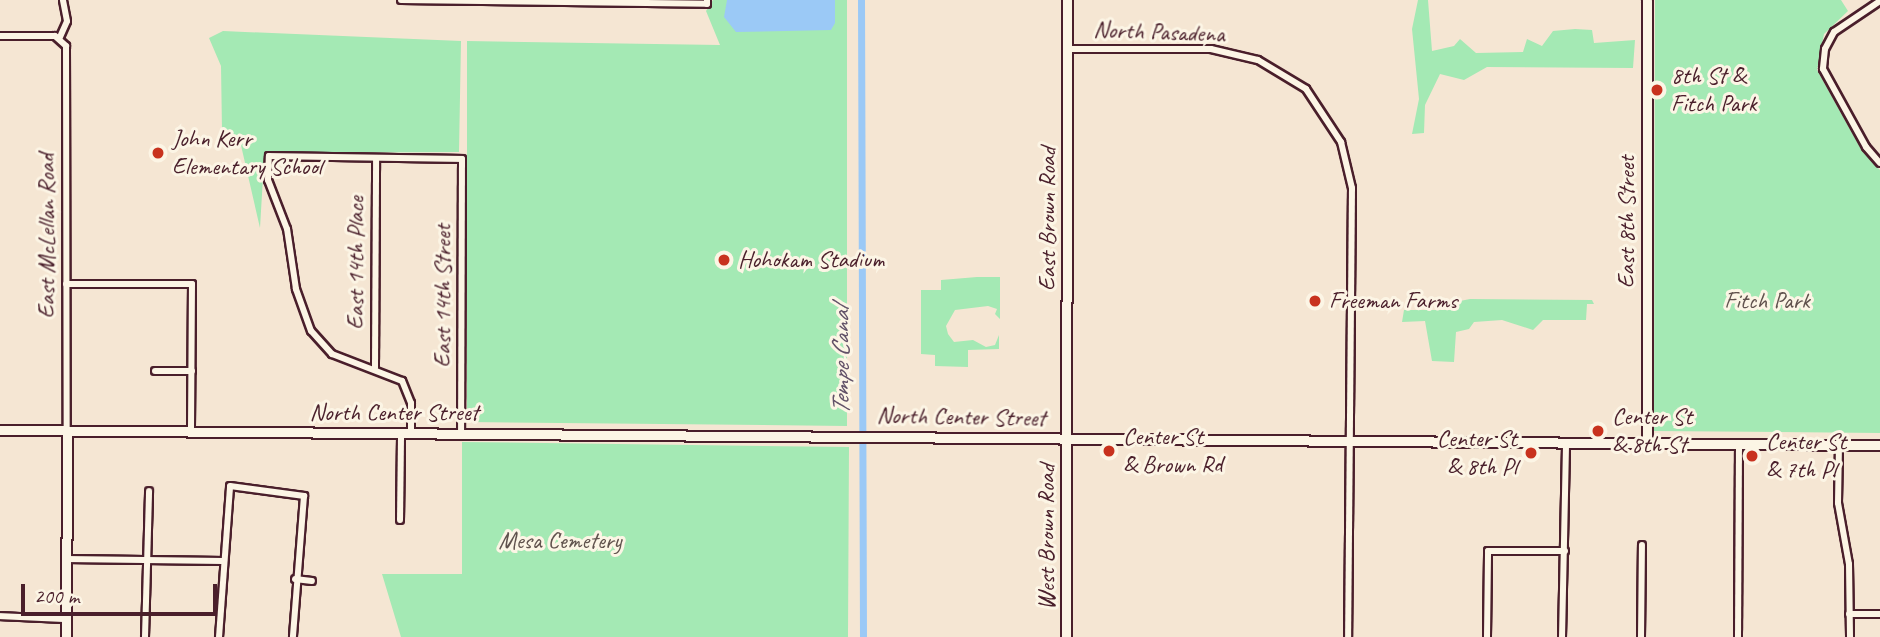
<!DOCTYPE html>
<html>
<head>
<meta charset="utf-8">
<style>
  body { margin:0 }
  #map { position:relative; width:1880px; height:637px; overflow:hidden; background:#f5e6d3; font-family:Caveat,sans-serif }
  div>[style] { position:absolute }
  .green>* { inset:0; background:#a4e9b4 }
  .water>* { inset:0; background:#9bc9f6 }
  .canal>* { height:7px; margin:-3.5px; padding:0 3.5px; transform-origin:3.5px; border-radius:3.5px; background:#9bc9f6 }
  .roads { filter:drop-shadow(2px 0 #4a1f2b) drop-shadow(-2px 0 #4a1f2b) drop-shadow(0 2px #4a1f2b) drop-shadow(0 -2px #4a1f2b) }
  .street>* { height:6px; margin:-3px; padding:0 3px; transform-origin:3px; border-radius:3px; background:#fcf5e5 }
  .secondary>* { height:9px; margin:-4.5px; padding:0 4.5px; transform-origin:4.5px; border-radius:4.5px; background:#fcf5e5 }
  .dots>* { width:19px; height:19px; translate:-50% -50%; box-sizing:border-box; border:4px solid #fcf5e5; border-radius:50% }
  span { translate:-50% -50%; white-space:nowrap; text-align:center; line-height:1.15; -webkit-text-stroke:6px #fcf5e5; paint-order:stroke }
  .street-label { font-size:24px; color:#4a1f2b }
  .poi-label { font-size:24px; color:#4a1f2b }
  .left { translate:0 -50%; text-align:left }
  .right { translate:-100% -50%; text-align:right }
  .park-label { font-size:24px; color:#60524d }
  .water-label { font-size:26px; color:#625268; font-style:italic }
  .scale { position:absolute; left:21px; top:584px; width:196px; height:32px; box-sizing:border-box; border:4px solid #4a1f2b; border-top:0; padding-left:9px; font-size:21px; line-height:24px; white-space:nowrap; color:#4a1f2b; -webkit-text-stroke:5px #fcf5e5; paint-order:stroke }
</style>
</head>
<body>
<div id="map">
  <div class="green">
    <div style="clip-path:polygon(713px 0,847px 0,847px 426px,470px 422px,467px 417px,467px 41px,720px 45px,706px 11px)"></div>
    <div style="clip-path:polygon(1418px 0,1428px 0,1432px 51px,1454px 46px,1460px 39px,1476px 53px,1523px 52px,1527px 39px,1542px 46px,1553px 31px,1575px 29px,1592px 30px,1594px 43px,1635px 40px,1633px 68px,1487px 67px,1464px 80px,1440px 74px,1425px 105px,1424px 133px,1412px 134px,1419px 99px,1412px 29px)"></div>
    <div style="clip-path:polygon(1655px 0,1841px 0,1848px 11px,1824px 34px,1817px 70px,1862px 151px,1880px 170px,1880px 433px,1654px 431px)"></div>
    <div style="clip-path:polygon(223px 31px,461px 41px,459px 152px,272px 153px,264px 160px,260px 228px,240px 141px,222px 131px,221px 66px,209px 38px)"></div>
    <div style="clip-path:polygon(977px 277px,1000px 277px,1000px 319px,995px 314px,997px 309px,988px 306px,955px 310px,946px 326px,948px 334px,954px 342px,973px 340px,986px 347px,995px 345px,999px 335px,999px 349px,968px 350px,968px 367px,935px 366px,935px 355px,921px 354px,921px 290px,941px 290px,941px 280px)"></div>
    <div style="clip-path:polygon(1470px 299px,1592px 300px,1594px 304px,1587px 304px,1586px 320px,1543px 320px,1533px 330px,1502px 320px,1474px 322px,1469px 329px,1456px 332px,1454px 362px,1432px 361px,1425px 321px,1402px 322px,1404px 310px,1452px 310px,1455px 302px)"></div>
    <div style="clip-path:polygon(462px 442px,849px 447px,848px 637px,401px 637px,382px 574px,462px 574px)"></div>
  </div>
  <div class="water">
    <div style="clip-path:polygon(727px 0,835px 0,835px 23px,831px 30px,736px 32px,724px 17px)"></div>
  </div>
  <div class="canal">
    <div style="left:861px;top:0;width:637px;rotate:89.82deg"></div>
  </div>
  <div class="roads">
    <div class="street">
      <div style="left:401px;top:0;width:306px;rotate:0.7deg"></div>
      <div style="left:707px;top:4px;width:4px;rotate:-90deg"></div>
      <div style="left:1880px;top:1px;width:55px;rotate:146deg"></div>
      <div style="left:1834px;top:32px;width:19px;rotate:118deg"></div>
      <div style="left:1825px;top:49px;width:20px;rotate:96deg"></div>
      <div style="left:1823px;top:69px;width:89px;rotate:61.1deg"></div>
      <div style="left:1866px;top:147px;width:21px;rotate:49deg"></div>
      <div style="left:0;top:36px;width:55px"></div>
      <div style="left:55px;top:36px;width:15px;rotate:42deg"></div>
      <div style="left:66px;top:46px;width:385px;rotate:89.9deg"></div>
      <div style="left:60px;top:37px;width:17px;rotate:-66deg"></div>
      <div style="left:67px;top:21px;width:21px;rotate:-101deg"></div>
      <div style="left:1069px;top:49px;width:142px"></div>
      <div style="left:1211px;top:49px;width:48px;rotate:13.2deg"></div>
      <div style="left:1258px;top:60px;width:56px;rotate:31.1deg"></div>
      <div style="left:1306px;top:89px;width:64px;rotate:56.6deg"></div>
      <div style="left:1341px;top:142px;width:47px;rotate:76.6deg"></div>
      <div style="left:1352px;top:188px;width:449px;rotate:90.5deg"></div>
      <div style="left:66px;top:284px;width:126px"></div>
      <div style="left:192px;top:284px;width:147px;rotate:90.4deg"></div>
      <div style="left:375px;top:368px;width:210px;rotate:-89.7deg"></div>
      <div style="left:155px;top:371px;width:37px"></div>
      <div style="left:411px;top:434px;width:31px;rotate:-90deg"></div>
      <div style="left:411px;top:403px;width:24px;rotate:-112deg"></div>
      <div style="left:402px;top:381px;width:75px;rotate:-158.9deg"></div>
      <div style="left:332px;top:354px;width:31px;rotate:-132deg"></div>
      <div style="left:311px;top:331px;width:45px;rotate:-109.7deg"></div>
      <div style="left:296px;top:289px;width:61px;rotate:-98.5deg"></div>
      <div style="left:287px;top:229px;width:53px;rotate:-111.2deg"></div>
      <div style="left:268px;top:180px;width:24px;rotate:-88deg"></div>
      <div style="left:269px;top:156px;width:193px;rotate:0.9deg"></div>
      <div style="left:462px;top:159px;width:275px;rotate:90.2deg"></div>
      <div style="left:1839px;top:445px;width:58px;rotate:91deg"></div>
      <div style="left:1838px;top:503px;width:62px;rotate:79.8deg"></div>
      <div style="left:1849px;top:564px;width:73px;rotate:89.2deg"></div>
      <div style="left:400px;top:520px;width:86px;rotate:-89.3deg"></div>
      <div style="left:66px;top:559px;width:157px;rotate:0.7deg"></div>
      <div style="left:295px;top:579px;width:17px;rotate:7deg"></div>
      <div style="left:1849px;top:614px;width:31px"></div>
      <div style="left:0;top:616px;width:66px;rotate:2.6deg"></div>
      <div style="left:145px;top:637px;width:146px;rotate:-88.4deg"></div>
      <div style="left:219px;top:637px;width:151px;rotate:-85.8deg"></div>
      <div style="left:230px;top:486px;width:75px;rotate:7.7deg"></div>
      <div style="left:304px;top:496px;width:141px;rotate:94.5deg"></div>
      <div style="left:1487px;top:637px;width:86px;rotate:-89.3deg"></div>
      <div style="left:1488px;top:551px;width:77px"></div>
      <div style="left:1562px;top:637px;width:194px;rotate:-88.8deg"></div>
      <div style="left:1641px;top:637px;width:92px;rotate:-89.4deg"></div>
      <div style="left:1738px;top:637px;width:193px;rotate:-89.7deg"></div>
    </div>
    <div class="secondary">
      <div style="left:1647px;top:0;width:443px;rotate:90deg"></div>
      <div style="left:0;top:430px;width:1880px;rotate:0.46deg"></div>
      <div style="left:66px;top:637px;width:206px;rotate:-89.7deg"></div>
      <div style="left:1066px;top:637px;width:637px;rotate:-89.91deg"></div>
    </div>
  </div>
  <div class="dots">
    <div style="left:1657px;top:90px;background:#c8321e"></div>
    <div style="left:158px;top:153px;background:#c8321e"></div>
    <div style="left:724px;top:260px;background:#c8321e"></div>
    <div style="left:1315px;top:301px;background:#c8321e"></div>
    <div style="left:1598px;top:431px;background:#c8321e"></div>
    <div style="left:1109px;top:451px;background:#c8321e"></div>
    <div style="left:1531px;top:453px;background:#c8321e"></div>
    <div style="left:1752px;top:456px;background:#c8321e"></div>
  </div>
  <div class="street-label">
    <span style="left:1159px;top:32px;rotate:2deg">North Pasadena</span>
    <span style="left:1048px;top:219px;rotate:-90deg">East Brown Road</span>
    <span style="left:1627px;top:222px;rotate:-90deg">East 8th Street</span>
    <span style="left:47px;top:236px;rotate:-90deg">East McLellan Road</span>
    <span style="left:356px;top:263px;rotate:-90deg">East 14th Place</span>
    <span style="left:443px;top:296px;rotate:-90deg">East 14th Street</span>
    <span style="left:394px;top:413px">North Center Street</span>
    <span style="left:961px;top:417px;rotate:1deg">North Center Street</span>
    <span style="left:1047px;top:537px;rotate:-90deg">West Brown Road</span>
  </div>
  <div class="poi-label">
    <span class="left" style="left:1671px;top:90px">8th St &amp;<br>Fitch Park</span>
    <span class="left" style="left:172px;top:153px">John Kerr<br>Elementary School</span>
    <span class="left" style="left:738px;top:260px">Hohokam Stadium</span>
    <span class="left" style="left:1329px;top:301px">Freeman Farms</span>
    <span class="left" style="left:1612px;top:431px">Center St<br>&amp; 8th St</span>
    <span class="left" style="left:1123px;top:451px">Center St<br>&amp; Brown Rd</span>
    <span class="right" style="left:1517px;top:453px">Center St<br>&amp; 8th Pl</span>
    <span class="left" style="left:1766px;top:456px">Center St<br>&amp; 7th Pl</span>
  </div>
  <div class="park-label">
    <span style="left:1767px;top:301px">Fitch Park</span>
    <span style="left:560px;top:541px">Mesa Cemetery</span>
  </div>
  <div class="water-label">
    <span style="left:841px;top:361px;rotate:-90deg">Tempe Canal</span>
  </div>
  <div class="scale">200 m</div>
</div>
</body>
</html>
